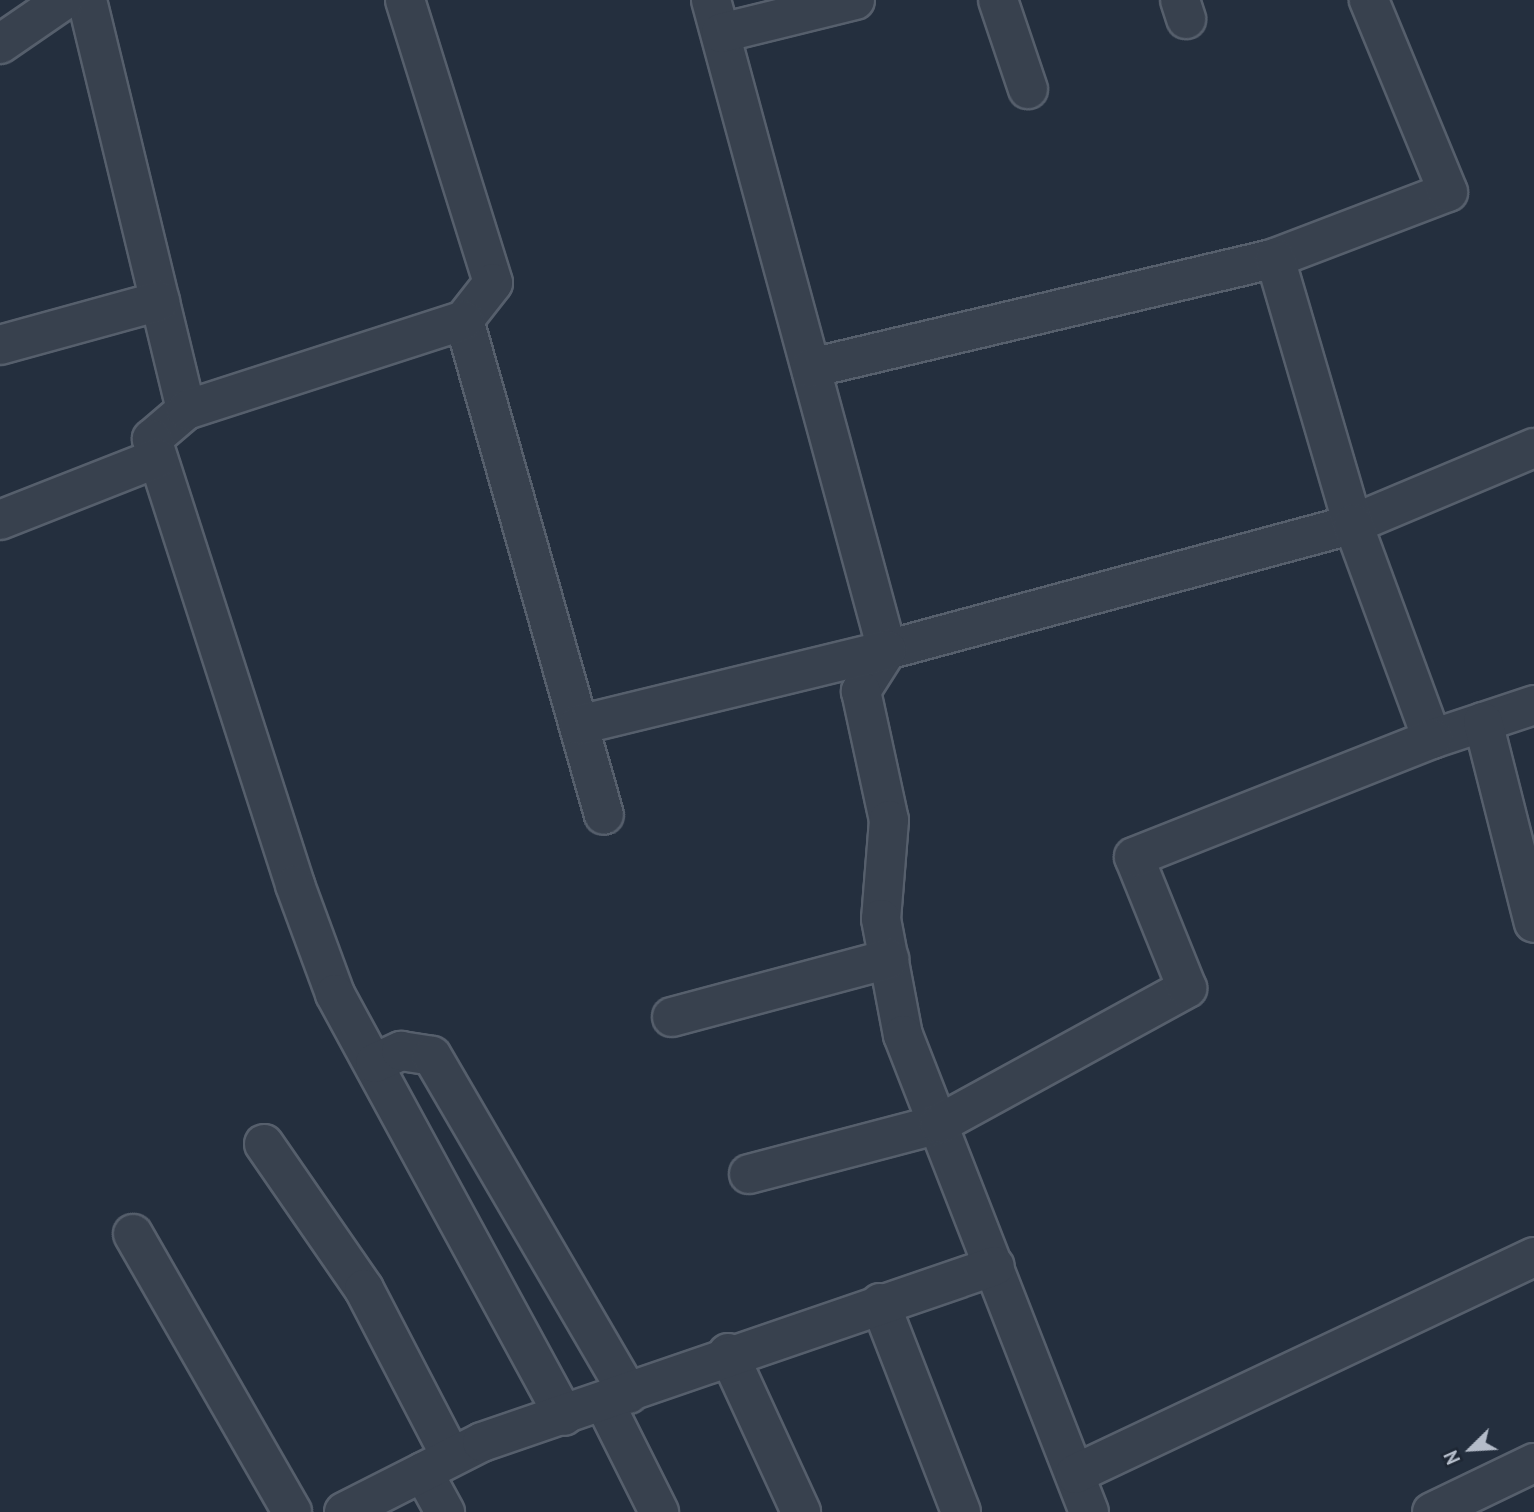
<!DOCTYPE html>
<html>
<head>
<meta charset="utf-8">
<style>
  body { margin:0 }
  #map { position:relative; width:1534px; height:1512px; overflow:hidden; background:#242f3e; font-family:"PT Sans",sans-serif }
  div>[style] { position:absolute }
  .roads { filter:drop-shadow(2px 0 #565f6c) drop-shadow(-2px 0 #565f6c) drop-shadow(0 2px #565f6c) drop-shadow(0 -2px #565f6c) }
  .minor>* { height:38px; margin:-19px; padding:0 19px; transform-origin:19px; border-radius:19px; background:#38414e }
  span { translate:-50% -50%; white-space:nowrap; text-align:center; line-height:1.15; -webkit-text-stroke:7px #1d2633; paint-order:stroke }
  .north { position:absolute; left:1436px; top:1414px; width:70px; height:70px; -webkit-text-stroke:5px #1d2633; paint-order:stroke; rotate:246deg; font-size:19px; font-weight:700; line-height:28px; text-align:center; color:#b4bcc9 }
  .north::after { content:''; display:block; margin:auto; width:24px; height:32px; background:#b4bcc9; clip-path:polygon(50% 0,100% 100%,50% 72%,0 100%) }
</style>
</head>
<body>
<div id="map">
  <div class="roads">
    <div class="minor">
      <div style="left:87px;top:0;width:422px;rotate:76.4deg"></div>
      <div style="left:186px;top:410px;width:45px;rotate:139.5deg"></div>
      <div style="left:152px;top:439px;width:468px;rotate:72.2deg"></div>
      <div style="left:295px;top:885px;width:116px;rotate:69.8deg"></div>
      <div style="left:335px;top:994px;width:480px;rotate:61.5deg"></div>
      <div style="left:405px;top:0;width:296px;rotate:72.7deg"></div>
      <div style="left:493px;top:283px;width:47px;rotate:128.1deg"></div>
      <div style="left:464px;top:320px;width:514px;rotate:74.21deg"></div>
      <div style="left:711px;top:0;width:673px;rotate:74.85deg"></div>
      <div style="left:887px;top:650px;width:483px;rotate:-15.1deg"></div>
      <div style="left:1353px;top:524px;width:196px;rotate:-22.8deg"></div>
      <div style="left:998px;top:0;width:94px;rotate:71.4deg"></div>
      <div style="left:1180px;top:0;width:20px;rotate:72deg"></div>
      <div style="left:721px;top:33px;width:138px;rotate:-13.8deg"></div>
      <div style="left:0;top:44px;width:78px;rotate:-34.5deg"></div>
      <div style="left:1275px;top:258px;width:185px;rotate:-20.9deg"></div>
      <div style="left:1448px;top:192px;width:208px;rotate:-112.4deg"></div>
      <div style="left:0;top:345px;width:166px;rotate:-15.4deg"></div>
      <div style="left:811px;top:368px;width:477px;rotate:-13.3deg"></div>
      <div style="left:1275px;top:258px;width:277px;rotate:73.7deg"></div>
      <div style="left:1353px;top:524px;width:229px;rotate:69.8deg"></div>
      <div style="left:1432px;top:739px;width:108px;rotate:-18.4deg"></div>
      <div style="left:186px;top:410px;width:292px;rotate:-17.9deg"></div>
      <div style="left:0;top:520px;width:169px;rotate:-21.5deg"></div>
      <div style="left:887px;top:650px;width:49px;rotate:122.4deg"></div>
      <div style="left:861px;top:691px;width:132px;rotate:77.8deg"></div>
      <div style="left:889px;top:820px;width:99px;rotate:94.6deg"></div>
      <div style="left:881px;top:919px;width:118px;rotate:79.3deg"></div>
      <div style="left:903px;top:1035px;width:512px;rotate:68.7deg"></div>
      <div style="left:1483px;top:722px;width:207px;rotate:75.8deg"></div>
      <div style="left:579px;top:725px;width:317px;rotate:-13.7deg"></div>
      <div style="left:672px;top:1017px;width:225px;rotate:-15deg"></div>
      <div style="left:375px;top:1063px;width:29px;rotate:-25deg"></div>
      <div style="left:401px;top:1051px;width:31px;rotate:9deg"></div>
      <div style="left:432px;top:1056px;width:391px;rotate:59.8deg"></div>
      <div style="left:264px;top:1144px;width:176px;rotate:55.4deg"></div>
      <div style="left:364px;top:1289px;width:189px;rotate:62.6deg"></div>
      <div style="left:749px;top:1174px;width:196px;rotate:-14.7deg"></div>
      <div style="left:939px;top:1124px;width:283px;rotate:-28.7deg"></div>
      <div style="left:1187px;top:988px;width:141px;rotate:-112deg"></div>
      <div style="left:1134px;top:857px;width:321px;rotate:-21.6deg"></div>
      <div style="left:133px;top:1234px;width:320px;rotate:60.2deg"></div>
      <div style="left:880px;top:1303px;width:224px;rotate:68.8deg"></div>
      <div style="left:728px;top:1353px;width:175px;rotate:65.3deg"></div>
      <div style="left:605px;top:1404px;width:121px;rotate:63.4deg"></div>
      <div style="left:423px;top:1472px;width:46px;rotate:61.2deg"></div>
      <div style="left:1075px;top:1474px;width:508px;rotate:-25.3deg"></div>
      <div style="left:344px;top:1512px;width:155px;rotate:-26.9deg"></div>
      <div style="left:482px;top:1442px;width:542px;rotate:-18.94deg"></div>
      <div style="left:1432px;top:1512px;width:113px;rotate:-25.7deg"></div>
    </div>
  </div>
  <div class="north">N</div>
</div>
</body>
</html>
